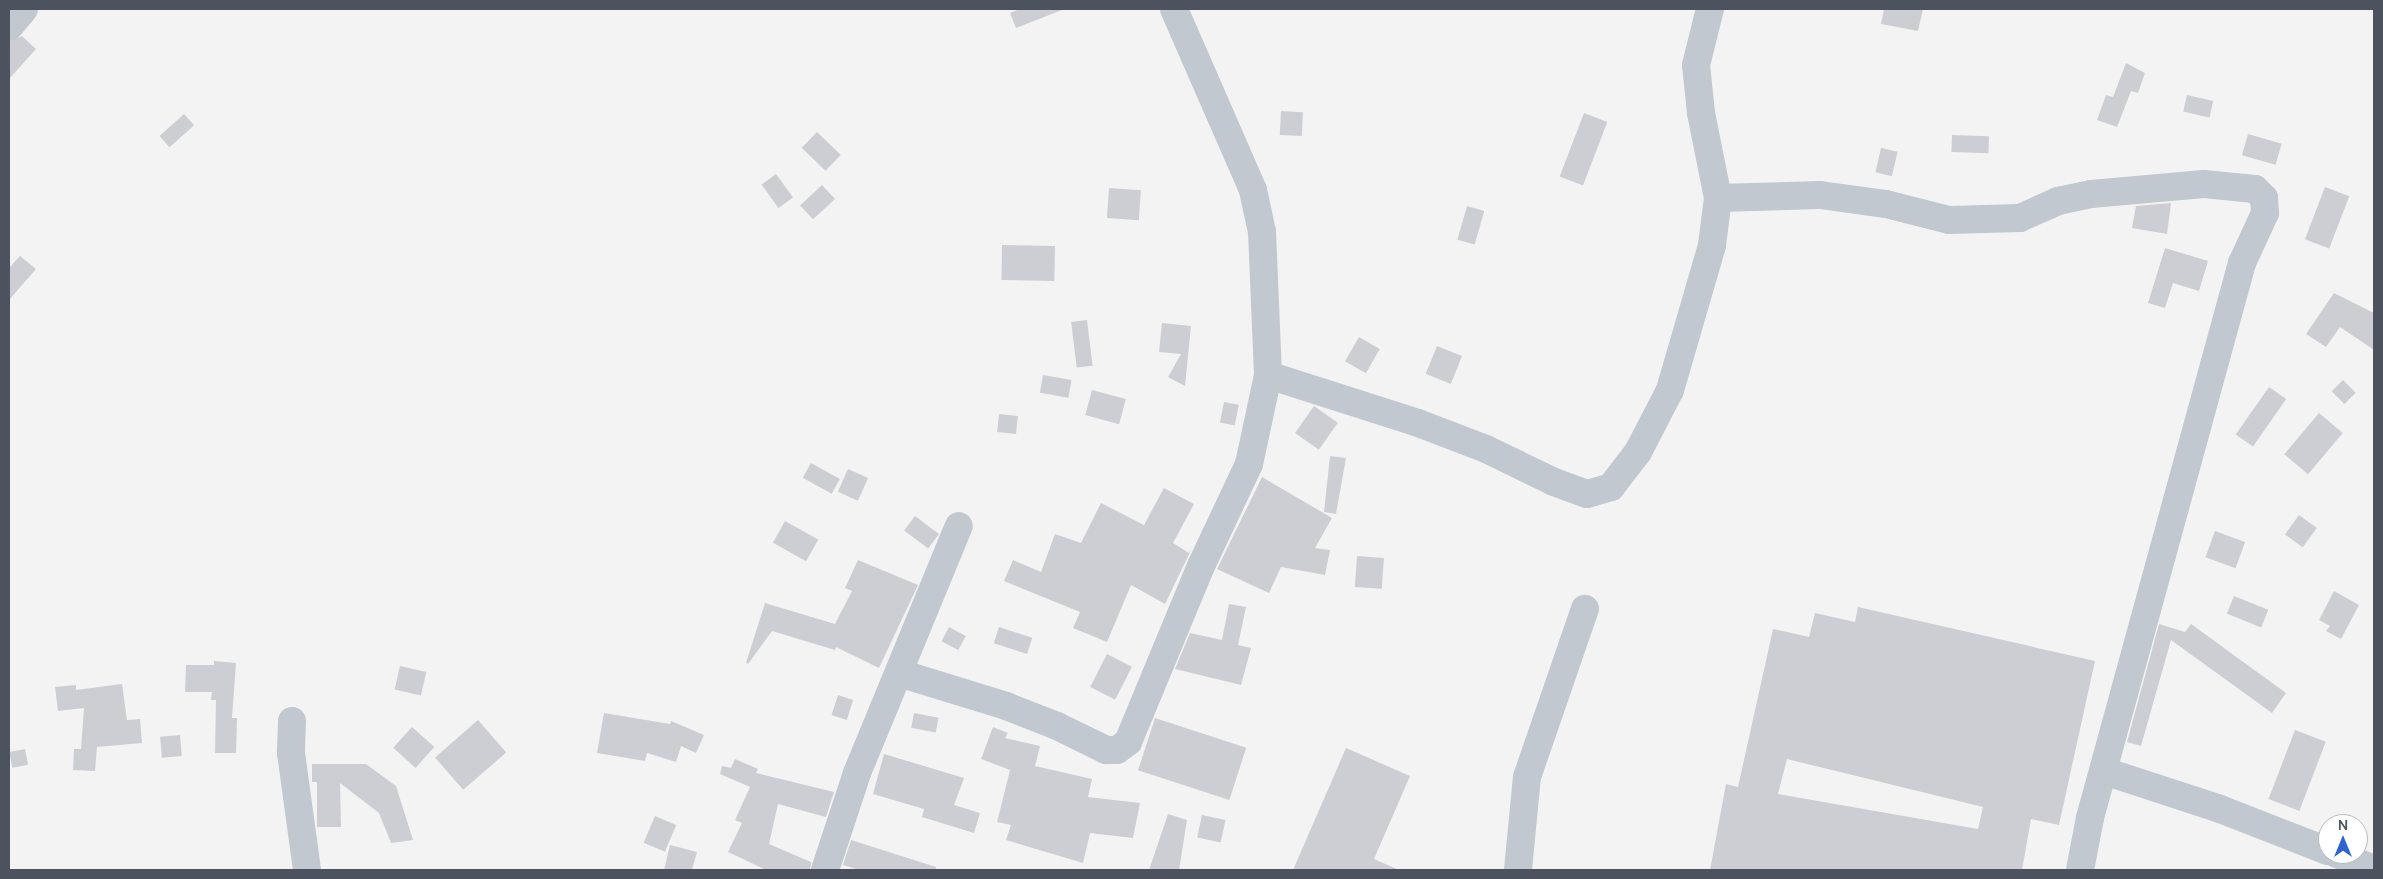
<!DOCTYPE html>
<html>
<head>
<meta charset="utf-8">
<style>
  body { margin:0 }
  #map { position:relative; width:2383px; height:879px; overflow:hidden; background:#f4f3f3; font-family:Manrope,sans-serif }
  div>[style] { position:absolute }
  .building>* { inset:0; background:#cdced4; transform-origin:0 0 }
  .minor>* { height:28px; margin:-14px; padding:0 14px; transform-origin:14px; border-radius:14px; background:#c2c8cf }
  span { translate:-50% -50%; white-space:nowrap; text-align:center; line-height:1.15; -webkit-text-stroke:4.5px #fff; paint-order:stroke }
  .frame { position:absolute; inset:0; border:10px solid #4c535e; pointer-events:none }
  .north { position:absolute; left:2318px; top:814px; width:50px; height:50px; box-sizing:border-box; background:#fff; border:1px solid #b7babf; border-radius:50%; rotate:0deg; font-size:14px; font-weight:700; line-height:20px; text-align:center; color:#4c535e }
  .north::after { content:''; display:block; margin:auto; width:18px; height:22px; background:#3063d1; clip-path:polygon(50% 0,100% 100%,50% 72%,0 100%) }
</style>
</head>
<body>
<div id="map">
  <div class="building">
    <div style="clip-path:polygon(1020px 9px,1062px 9px,1062px 10px,1016px 28px,1010px 13px)"></div>
    <div style="clip-path:polygon(1884px 9px,1923px 9px,1918px 31px,1881px 24px)"></div>
    <div style="clip-path:polygon(22px 36px,36px 49px,9px 79px,9px 42px)"></div>
    <div style="clip-path:polygon(2126px 63px,2145px 73px,2138px 93px,2131px 91px,2117px 127px,2097px 120px,2106px 95px,2113px 97px)"></div>
    <div style="left:2187px;top:95px;width:27px;height:17px;rotate:13deg"></div>
    <div style="left:1281px;top:111px;width:22px;height:24px;rotate:3deg"></div>
    <div style="left:1584px;top:113px;width:25px;height:68px;rotate:21deg"></div>
    <div style="left:184px;top:114px;width:15px;height:33px;rotate:48deg"></div>
    <div style="left:817px;top:132px;width:33px;height:22px;rotate:44deg"></div>
    <div style="left:2248px;top:134px;width:35px;height:22px;rotate:16deg"></div>
    <div style="left:1952px;top:135px;width:37px;height:17px;rotate:2deg"></div>
    <div style="left:1881px;top:148px;width:17px;height:25px;rotate:13deg"></div>
    <div style="left:776px;top:174px;width:29px;height:18px;rotate:54deg"></div>
    <div style="left:822px;top:185px;width:19px;height:30px;rotate:47deg"></div>
    <div style="left:2325px;top:187px;width:26px;height:56px;rotate:21deg"></div>
    <div style="left:1109px;top:188px;width:32px;height:30px;rotate:4deg"></div>
    <div style="clip-path:polygon(2171px 203px,2167px 234px,2132px 228px,2136px 206px)"></div>
    <div style="left:1467px;top:206px;width:18px;height:35px;rotate:16deg"></div>
    <div style="left:1002px;top:245px;width:53px;height:35px;rotate:1deg"></div>
    <div style="clip-path:polygon(2165px 248px,2208px 261px,2199px 291px,2173px 283px,2165px 308px,2148px 303px)"></div>
    <div style="clip-path:polygon(20px 256px,36px 269px,9px 300px,9px 268px)"></div>
    <div style="clip-path:polygon(2334px 293px,2374px 313px,2374px 350px,2340px 327px,2326px 347px,2306px 334px)"></div>
    <div style="left:1087px;top:320px;width:46px;height:16px;rotate:83deg"></div>
    <div style="clip-path:polygon(1162px 323px,1191px 326px,1185px 386px,1168px 377px,1181px 354px,1159px 352px)"></div>
    <div style="left:1359px;top:337px;width:24px;height:28px;rotate:30deg"></div>
    <div style="left:1437px;top:346px;width:27px;height:30px;rotate:22deg"></div>
    <div style="left:1043px;top:375px;width:29px;height:18px;rotate:10deg"></div>
    <div style="left:2343px;top:380px;width:18px;height:16px;rotate:45deg"></div>
    <div style="left:2269px;top:387px;width:21px;height:58px;rotate:35deg"></div>
    <div style="left:1092px;top:390px;width:35px;height:26px;rotate:15deg"></div>
    <div style="left:1224px;top:402px;width:15px;height:21px;rotate:11deg"></div>
    <div style="left:1314px;top:406px;width:29px;height:33px;rotate:35deg"></div>
    <div style="left:2319px;top:413px;width:31px;height:54px;rotate:40deg"></div>
    <div style="left:999px;top:414px;width:19px;height:18px;rotate:6deg"></div>
    <div style="clip-path:polygon(1330px 456px,1346px 458px,1336px 514px,1324px 512px)"></div>
    <div style="left:811px;top:463px;width:33px;height:17px;rotate:29deg"></div>
    <div style="left:848px;top:469px;width:22px;height:25px;rotate:24deg"></div>
    <div style="clip-path:polygon(1262px 477px,1332px 518px,1315px 548px,1330px 550px,1325px 575px,1281px 567px,1269px 593px,1217px 569px)"></div>
    <div style="clip-path:polygon(1164px 488px,1194px 504px,1173px 543px,1189px 553px,1192px 548px,1165px 604px,1131px 585px,1107px 642px,1073px 628px,1080px 612px,1004px 581px,1013px 560px,1041px 572px,1055px 534px,1081px 543px,1101px 503px,1144px 525px)"></div>
    <div style="left:2299px;top:515px;width:22px;height:24px;rotate:36deg"></div>
    <div style="left:915px;top:516px;width:30px;height:18px;rotate:37deg"></div>
    <div style="left:785px;top:521px;width:38px;height:25px;rotate:29deg"></div>
    <div style="left:2215px;top:531px;width:32px;height:28px;rotate:20deg"></div>
    <div style="left:1357px;top:556px;width:27px;height:31px;rotate:4deg"></div>
    <div style="clip-path:polygon(858px 560px,918px 585px,879px 668px,836px 647px,835px 650px,772px 631px,748px 664px,746px 663px,765px 603px,835px 624px,852px 591px,845px 588px)"></div>
    <div style="clip-path:polygon(2334px 591px,2359px 605px,2341px 639px,2326px 631px,2330px 626px,2319px 620px)"></div>
    <div style="left:2234px;top:596px;width:37px;height:19px;rotate:22deg"></div>
    <div style="clip-path:polygon(1229px 604px,1246px 607px,1238px 645px,1251px 648px,1241px 685px,1175px 669px,1190px 633px,1222px 640px)"></div>
    <div style="clip-path:polygon(evenodd,1858px 607px,2095px 661px,2059px 825px,2031px 819px,2022px 870px,1710px 870px,1726px 784px,1738px 787px,1773px 629px,1809px 637px,1815px 613px,1855px 622px,1858px 607px,1787px 759px,1983px 807px,1978px 829px,1778px 794px,1787px 759px)"></div>
    <div style="clip-path:polygon(2159px 624px,2185px 632px,2191px 624px,2286px 693px,2272px 713px,2171px 640px,2141px 746px,2127px 742px)"></div>
    <div style="left:949px;top:627px;width:19px;height:16px;rotate:28deg"></div>
    <div style="left:999px;top:627px;width:35px;height:17px;rotate:18deg"></div>
    <div style="left:1107px;top:654px;width:28px;height:37px;rotate:27deg"></div>
    <div style="clip-path:polygon(214px 661px,236px 663px,232px 718px,237px 718px,236px 753px,215px 753px,216px 700px,211px 700px,212px 692px,185px 692px,186px 665px,214px 665px)"></div>
    <div style="left:400px;top:666px;width:27px;height:24px;rotate:13deg"></div>
    <div style="clip-path:polygon(122px 684px,127px 720px,140px 719px,142px 743px,97px 747px,95px 771px,73px 770px,74px 749px,81px 749px,84px 708px,58px 711px,55px 687px,76px 685px,76px 690px)"></div>
    <div style="left:838px;top:695px;width:16px;height:21px;rotate:18deg"></div>
    <div style="clip-path:polygon(604px 713px,670px 724px,671px 721px,704px 735px,696px 753px,681px 746px,676px 762px,647px 753px,645px 761px,597px 753px)"></div>
    <div style="left:914px;top:713px;width:25px;height:15px;rotate:11deg"></div>
    <div style="left:1155px;top:718px;width:96px;height:55px;rotate:18deg"></div>
    <div style="left:478px;top:720px;width:43px;height:57px;rotate:49deg"></div>
    <div style="left:412px;top:727px;width:30px;height:28px;rotate:42deg"></div>
    <div style="clip-path:polygon(993px 727px,1008px 733px,1005px 738px,1040px 746px,1035px 766px,1092px 779px,1088px 797px,1140px 803px,1133px 838px,1090px 833px,1083px 863px,1006px 840px,1011px 825px,997px 822px,1010px 770px,981px 759px)"></div>
    <div style="left:2295px;top:730px;width:33px;height:74px;rotate:21deg"></div>
    <div style="left:180px;top:735px;width:21px;height:20px;rotate:85deg"></div>
    <div style="clip-path:polygon(1346px 748px,1410px 776px,1374px 859px,1399px 870px,1293px 870px)"></div>
    <div style="left:25px;top:749px;width:16px;height:16px;rotate:79deg"></div>
    <div style="clip-path:polygon(884px 754px,964px 778px,954px 805px,980px 813px,974px 833px,922px 817px,924px 809px,873px 794px)"></div>
    <div style="clip-path:polygon(735px 759px,758px 769px,756px 773px,834px 792px,826px 817px,778px 804px,769px 844px,811px 862px,810px 870px,766px 870px,728px 852px,742px 823px,735px 820px,750px 787px,720px 774px,722px 766px,731px 768px)"></div>
    <div style="clip-path:polygon(312px 764px,366px 764px,396px 786px,413px 840px,391px 843px,379px 813px,340px 783px,341px 827px,317px 827px,317px 782px,312px 782px)"></div>
    <div style="clip-path:polygon(1168px 814px,1187px 820px,1179px 870px,1149px 870px)"></div>
    <div style="left:1202px;top:815px;width:24px;height:23px;rotate:12deg"></div>
    <div style="left:655px;top:816px;width:23px;height:29px;rotate:23deg"></div>
    <div style="clip-path:polygon(851px 840px,936px 867px,936px 870px,860px 870px,843px 865px)"></div>
    <div style="clip-path:polygon(670px 845px,697px 852px,692px 870px,664px 870px)"></div>
  </div>
  <div class="minor">
    <div style="left:9px;top:27px;width:23px;rotate:-50deg"></div>
    <div style="left:1718px;top:198px;width:102px;rotate:-1.7deg"></div>
    <div style="left:1820px;top:195px;width:67px;rotate:7.8deg"></div>
    <div style="left:1886px;top:204px;width:65px;rotate:14.3deg"></div>
    <div style="left:1949px;top:220px;width:71px;rotate:-1.6deg"></div>
    <div style="left:2020px;top:218px;width:42px;rotate:-24.1deg"></div>
    <div style="left:2058px;top:201px;width:34px;rotate:-12deg"></div>
    <div style="left:2091px;top:194px;width:113px;rotate:-5.1deg"></div>
    <div style="left:2204px;top:184px;width:51px;rotate:5.6deg"></div>
    <div style="left:2255px;top:189px;width:13px;rotate:45deg"></div>
    <div style="left:2264px;top:198px;width:15px;rotate:86deg"></div>
    <div style="left:2265px;top:213px;width:55px;rotate:114.7deg"></div>
    <div style="left:2242px;top:263px;width:575px;rotate:105.32deg"></div>
    <div style="left:2090px;top:818px;width:53px;rotate:100.9deg"></div>
    <div style="left:1268px;top:375px;width:157px;rotate:17.7deg"></div>
    <div style="left:1418px;top:423px;width:73px;rotate:20.9deg"></div>
    <div style="left:1486px;top:449px;width:76px;rotate:25.9deg"></div>
    <div style="left:1554px;top:482px;width:35px;rotate:20deg"></div>
    <div style="left:1587px;top:494px;width:25px;rotate:-16deg"></div>
    <div style="left:1611px;top:487px;width:44px;rotate:-52.4deg"></div>
    <div style="left:1638px;top:452px;width:70px;rotate:-62.7deg"></div>
    <div style="left:1670px;top:390px;width:151px;rotate:-73.8deg"></div>
    <div style="left:1712px;top:245px;width:47px;rotate:-82.7deg"></div>
    <div style="left:1718px;top:198px;width:87px;rotate:-101.3deg"></div>
    <div style="left:1701px;top:113px;width:48px;rotate:-95.9deg"></div>
    <div style="left:1696px;top:65px;width:58px;rotate:-76deg"></div>
    <div style="left:899px;top:673px;width:112px;rotate:17.1deg"></div>
    <div style="left:1006px;top:706px;width:55px;rotate:21.4deg"></div>
    <div style="left:1057px;top:726px;width:55px;rotate:26.1deg"></div>
    <div style="left:1106px;top:750px;width:11px"></div>
    <div style="left:1117px;top:750px;width:14px;rotate:-36deg"></div>
    <div style="left:1128px;top:742px;width:191px;rotate:-67.5deg"></div>
    <div style="left:1201px;top:566px;width:113px;rotate:-64.8deg"></div>
    <div style="left:1249px;top:464px;width:91px;rotate:-77.9deg"></div>
    <div style="left:1268px;top:375px;width:143px;rotate:-92.4deg"></div>
    <div style="left:1262px;top:232px;width:43px;rotate:-102.1deg"></div>
    <div style="left:1253px;top:190px;width:197px;rotate:-113.6deg"></div>
    <div style="left:292px;top:721px;width:32px;rotate:92deg"></div>
    <div style="left:291px;top:753px;width:118px;rotate:82.2deg"></div>
    <div style="left:2104px;top:771px;width:122px;rotate:18.1deg"></div>
    <div style="left:2220px;top:809px;width:116px;rotate:21.3deg"></div>
    <div style="left:2337px;top:854px;width:40px;rotate:22deg"></div>
    <div style="left:825px;top:870px;width:102px;rotate:-71.7deg"></div>
    <div style="left:857px;top:773px;width:267px;rotate:-67.6deg"></div>
    <div style="left:1518px;top:870px;width:93px;rotate:-84.5deg"></div>
    <div style="left:1527px;top:777px;width:178px;rotate:-71deg"></div>
  </div>
  <div class="frame"></div>
  <div class="north">N</div>
</div>
</body>
</html>
